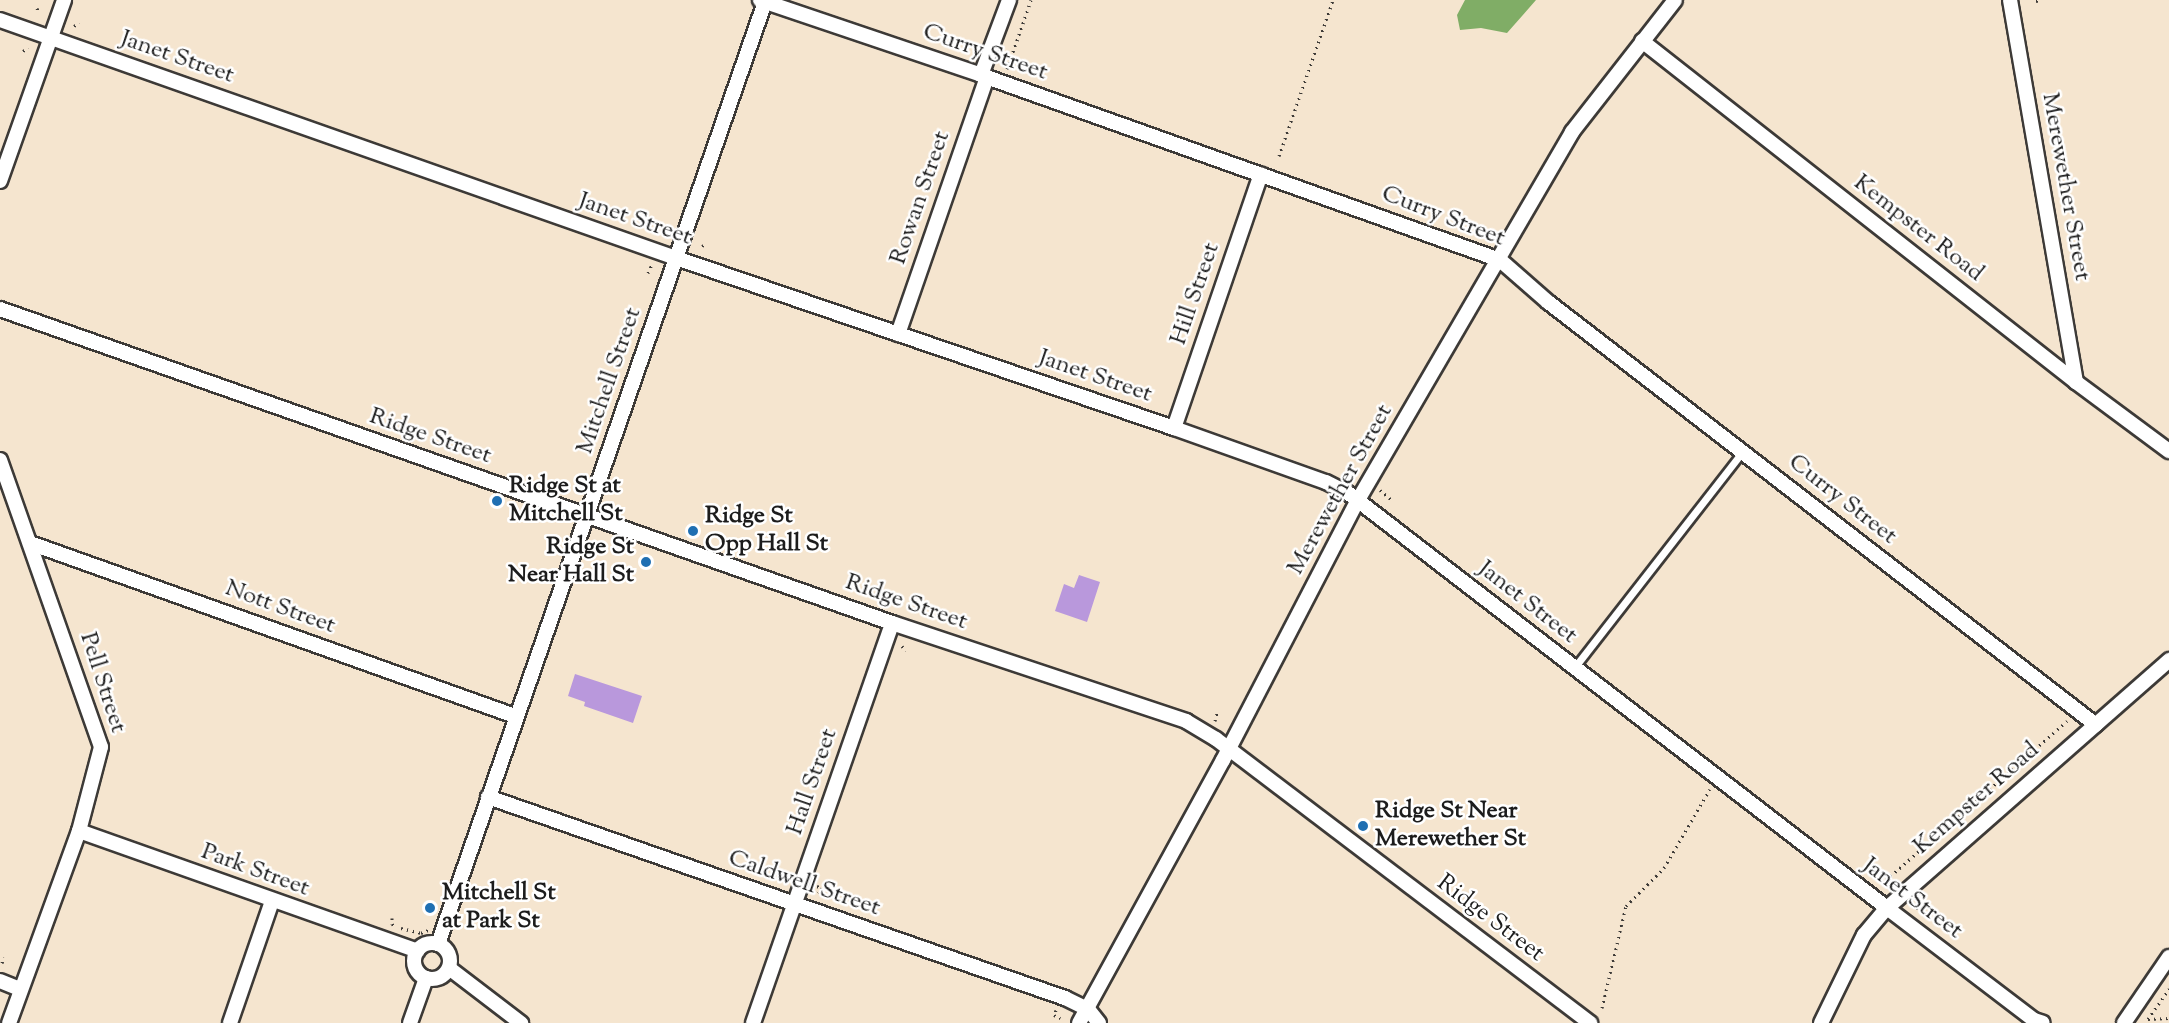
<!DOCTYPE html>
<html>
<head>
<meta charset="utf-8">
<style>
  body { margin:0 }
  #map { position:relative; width:2169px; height:1023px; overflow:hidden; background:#f5e5cf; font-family:"Sorts Mill Goudy",serif }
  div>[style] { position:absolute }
  .forest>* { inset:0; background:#80ad66 }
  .building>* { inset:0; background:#b998dc }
  .path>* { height:3px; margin-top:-1.5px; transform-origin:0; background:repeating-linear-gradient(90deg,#3d3a37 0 1.5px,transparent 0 6px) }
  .roads { filter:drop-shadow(2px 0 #3d3a37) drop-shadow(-2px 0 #3d3a37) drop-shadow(0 2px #3d3a37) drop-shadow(0 -2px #3d3a37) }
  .service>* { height:7px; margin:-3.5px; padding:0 3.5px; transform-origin:3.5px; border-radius:3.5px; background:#fff }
  .minor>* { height:14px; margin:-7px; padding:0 7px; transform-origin:7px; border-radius:7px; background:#fff }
  .minor>.ring { margin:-7px; padding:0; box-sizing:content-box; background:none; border:14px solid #fff; border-radius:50% }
  .dots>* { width:16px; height:16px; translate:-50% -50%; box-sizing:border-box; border:3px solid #fff; border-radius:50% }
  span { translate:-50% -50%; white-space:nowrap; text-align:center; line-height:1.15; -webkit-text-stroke:5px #fff; paint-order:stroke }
  .street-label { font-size:24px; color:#1c1c1c }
  .poi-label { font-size:24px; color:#1c1c1c; font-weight:700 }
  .left { translate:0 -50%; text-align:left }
  .right { translate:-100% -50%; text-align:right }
</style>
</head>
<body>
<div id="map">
  <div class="forest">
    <div style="clip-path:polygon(1465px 0,1536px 0,1507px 33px,1481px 28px,1460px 30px,1457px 15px)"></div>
  </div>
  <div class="building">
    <div style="clip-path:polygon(1079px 575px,1100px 582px,1087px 622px,1055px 611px,1064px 584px,1074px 588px)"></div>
    <div style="clip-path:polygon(575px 674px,642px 696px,633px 723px,584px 706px,585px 702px,568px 696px)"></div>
  </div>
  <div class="path">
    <div style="left:2036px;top:1px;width:5px;rotate:-11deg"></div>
    <div style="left:37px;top:8px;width:5px;rotate:68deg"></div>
    <div style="left:74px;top:26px;width:6px;rotate:-31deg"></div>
    <div style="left:23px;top:51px;width:6px;rotate:-31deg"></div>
    <div style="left:1007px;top:69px;width:73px;rotate:-70.8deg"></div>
    <div style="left:1279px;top:156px;width:165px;rotate:-70.9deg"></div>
    <div style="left:663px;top:235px;width:4px;rotate:-76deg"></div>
    <div style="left:702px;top:246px;width:4px;rotate:-27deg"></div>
    <div style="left:648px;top:273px;width:10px;rotate:-66deg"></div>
    <div style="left:1380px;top:490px;width:16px;rotate:40deg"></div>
    <div style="left:902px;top:646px;width:6px;rotate:51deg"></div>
    <div style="left:1215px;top:721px;width:8px;rotate:-76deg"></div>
    <div style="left:780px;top:880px;width:7px;rotate:-74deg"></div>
    <div style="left:782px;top:873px;width:6px;rotate:31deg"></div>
    <div style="left:1892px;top:885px;width:8px;rotate:-140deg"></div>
    <div style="left:1886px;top:880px;width:241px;rotate:-41.3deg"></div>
    <div style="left:817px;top:886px;width:5px;rotate:22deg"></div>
    <div style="left:822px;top:888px;width:6px;rotate:135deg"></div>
    <div style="left:1916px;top:908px;width:8px;rotate:-7deg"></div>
    <div style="left:392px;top:918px;width:6px;rotate:90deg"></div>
    <div style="left:392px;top:924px;width:4px;rotate:34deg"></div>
    <div style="left:401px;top:928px;width:21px;rotate:14deg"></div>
    <div style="left:421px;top:933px;width:8px;rotate:-23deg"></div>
    <div style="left:2px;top:963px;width:6px;rotate:-72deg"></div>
    <div style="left:1602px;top:1008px;width:105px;rotate:-76.8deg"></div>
    <div style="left:1626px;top:906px;width:54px;rotate:-45deg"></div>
    <div style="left:1664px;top:868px;width:91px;rotate:-59.8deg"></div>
    <div style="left:1056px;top:1010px;width:5px;rotate:112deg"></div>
    <div style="left:1054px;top:1015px;width:7px;rotate:27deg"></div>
    <div style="left:2148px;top:1019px;width:37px;rotate:-55deg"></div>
    <div style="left:2148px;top:1019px;width:21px;rotate:-3deg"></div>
  </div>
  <div class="roads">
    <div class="service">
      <div style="left:1574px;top:668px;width:274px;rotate:-52.1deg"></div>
    </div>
    <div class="minor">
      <div style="left:760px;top:0;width:233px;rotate:18.7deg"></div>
      <div style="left:981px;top:75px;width:551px;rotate:19.62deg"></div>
      <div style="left:1500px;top:260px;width:64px;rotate:41.2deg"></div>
      <div style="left:1548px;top:302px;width:692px;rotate:37.66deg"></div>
      <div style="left:2010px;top:0;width:388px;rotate:80.2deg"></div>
      <div style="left:0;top:20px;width:717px;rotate:19.4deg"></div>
      <div style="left:676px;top:258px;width:526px;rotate:18.85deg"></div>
      <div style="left:1174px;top:428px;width:161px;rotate:19.6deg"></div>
      <div style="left:1326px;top:482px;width:25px;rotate:27deg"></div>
      <div style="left:1348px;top:493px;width:680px;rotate:37.59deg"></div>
      <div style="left:1887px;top:908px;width:185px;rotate:37.3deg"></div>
      <div style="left:2034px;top:1020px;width:9px;rotate:18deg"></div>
      <div style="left:1642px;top:41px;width:552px;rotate:38.16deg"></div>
      <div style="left:2076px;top:382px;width:116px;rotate:36.6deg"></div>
      <div style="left:981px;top:75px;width:80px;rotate:-69.5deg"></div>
      <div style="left:0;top:181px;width:192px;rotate:-70.5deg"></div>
      <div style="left:0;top:309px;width:946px;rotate:19.39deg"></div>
      <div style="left:892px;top:623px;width:310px;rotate:18.4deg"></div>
      <div style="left:1186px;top:721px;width:35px;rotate:31deg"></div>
      <div style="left:1216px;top:739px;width:470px;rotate:37.2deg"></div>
      <div style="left:898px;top:334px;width:272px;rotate:-70.9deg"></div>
      <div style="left:1174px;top:428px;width:268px;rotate:-71.1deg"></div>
      <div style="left:0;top:460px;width:304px;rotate:70.6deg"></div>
      <div style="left:101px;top:747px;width:87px;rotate:104.7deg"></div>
      <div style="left:79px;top:831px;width:204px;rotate:110deg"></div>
      <div style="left:30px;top:543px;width:515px;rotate:19.63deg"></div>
      <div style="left:488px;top:797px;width:611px;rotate:19.21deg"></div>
      <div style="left:1065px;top:998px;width:25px;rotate:26deg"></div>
      <div style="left:1088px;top:1009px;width:18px;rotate:52deg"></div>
      <div style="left:79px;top:831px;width:359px;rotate:19.5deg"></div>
      <div class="ring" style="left:414px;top:943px;width:22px;height:22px"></div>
      <div style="left:438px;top:944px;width:997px;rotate:-70.86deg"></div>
      <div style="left:449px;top:968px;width:91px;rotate:37.4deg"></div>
      <div style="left:0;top:981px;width:22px;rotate:22deg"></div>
      <div style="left:230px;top:1023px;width:129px;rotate:-71deg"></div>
      <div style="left:410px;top:1023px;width:48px;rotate:-70.4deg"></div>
      <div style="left:753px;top:1023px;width:423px;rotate:-70.8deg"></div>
      <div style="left:1079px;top:1023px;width:300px;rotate:-61.3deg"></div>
      <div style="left:1223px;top:760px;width:293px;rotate:-62.6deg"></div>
      <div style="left:1358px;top:500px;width:426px;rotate:-59.8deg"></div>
      <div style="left:1572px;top:132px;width:167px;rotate:-52deg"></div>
      <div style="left:1821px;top:1023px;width:98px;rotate:-64deg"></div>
      <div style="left:1864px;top:935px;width:35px;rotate:-50deg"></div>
      <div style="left:1887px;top:908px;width:376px;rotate:-41.3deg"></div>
      <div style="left:2124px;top:1023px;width:80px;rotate:-55.7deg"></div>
    </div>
  </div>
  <div class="dots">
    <div style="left:497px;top:501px;background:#1f6fb2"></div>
    <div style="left:693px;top:531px;background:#1f6fb2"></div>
    <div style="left:646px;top:562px;background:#1f6fb2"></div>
    <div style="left:1363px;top:826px;background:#1f6fb2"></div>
    <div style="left:430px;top:908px;background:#1f6fb2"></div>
  </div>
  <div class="street-label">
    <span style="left:985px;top:53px;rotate:19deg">Curry Street</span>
    <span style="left:177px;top:58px;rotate:19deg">Janet Street</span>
    <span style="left:2065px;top:187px;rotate:80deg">Merewether Street</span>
    <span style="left:921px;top:198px;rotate:-71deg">Rowan Street</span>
    <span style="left:1443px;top:217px;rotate:21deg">Curry Street</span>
    <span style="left:635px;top:220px;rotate:19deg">Janet Street</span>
    <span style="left:1918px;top:229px;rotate:38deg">Kempster Road</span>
    <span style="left:1196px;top:294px;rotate:-71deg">Hill Street</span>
    <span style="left:1095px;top:377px;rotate:19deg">Janet Street</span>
    <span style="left:610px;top:381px;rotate:-71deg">Mitchell Street</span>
    <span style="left:430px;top:437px;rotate:19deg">Ridge Street</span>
    <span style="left:1341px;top:490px;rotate:-61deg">Merewether Street</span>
    <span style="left:1842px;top:500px;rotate:38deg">Curry Street</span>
    <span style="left:906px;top:603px;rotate:19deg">Ridge Street</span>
    <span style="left:1527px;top:603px;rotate:38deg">Janet Street</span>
    <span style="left:280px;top:608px;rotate:20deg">Nott Street</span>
    <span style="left:102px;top:683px;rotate:72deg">Pell Street</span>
    <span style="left:813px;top:782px;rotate:-71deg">Hall Street</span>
    <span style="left:1977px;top:799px;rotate:-41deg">Kempster Road</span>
    <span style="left:255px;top:871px;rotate:20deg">Park Street</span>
    <span style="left:804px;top:884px;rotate:19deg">Caldwell Street</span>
    <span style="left:1912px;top:899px;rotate:37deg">Janet Street</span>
    <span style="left:1490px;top:919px;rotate:37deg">Ridge Street</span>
  </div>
  <div class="poi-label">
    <span class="left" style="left:509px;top:501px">Ridge St at<br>Mitchell St</span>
    <span class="left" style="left:705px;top:531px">Ridge St<br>Opp Hall St</span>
    <span class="right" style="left:634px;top:562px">Ridge St<br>Near Hall St</span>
    <span class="left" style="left:1375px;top:826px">Ridge St Near<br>Merewether St</span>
    <span class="left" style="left:442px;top:908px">Mitchell St<br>at Park St</span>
  </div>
</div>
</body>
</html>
